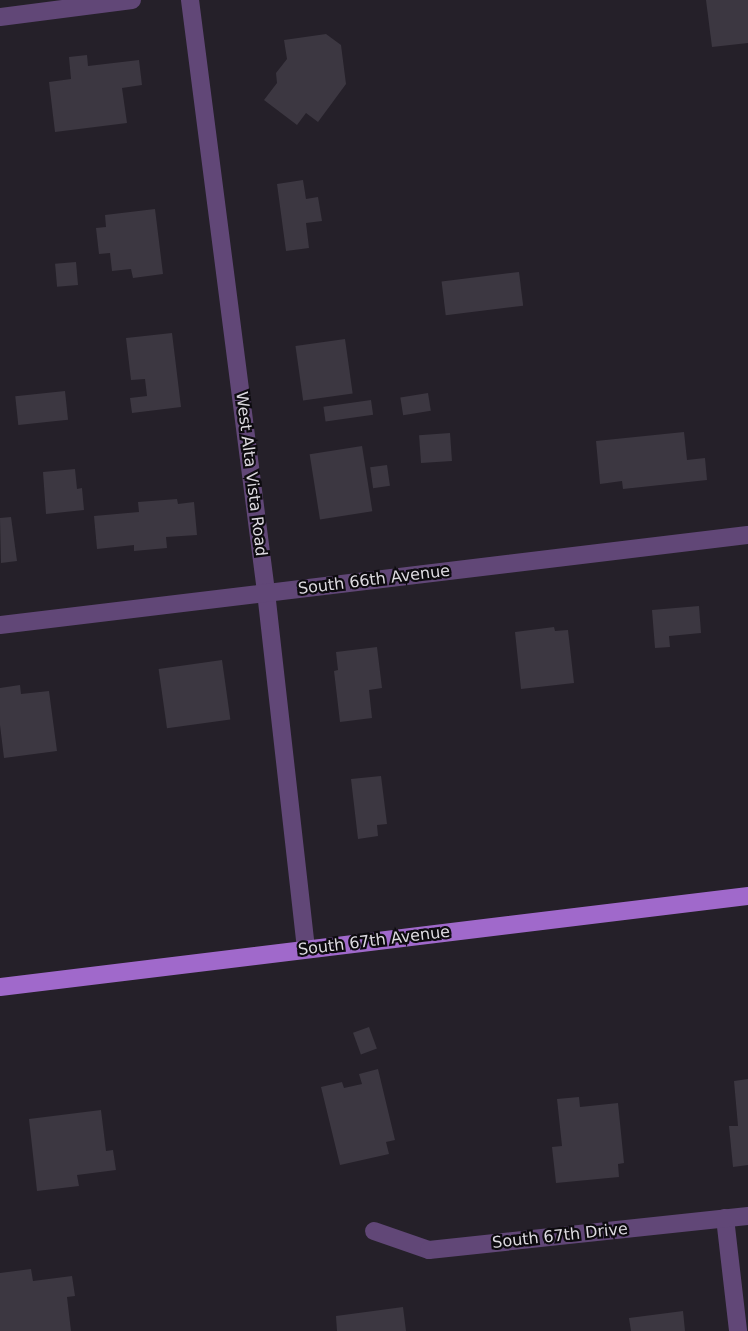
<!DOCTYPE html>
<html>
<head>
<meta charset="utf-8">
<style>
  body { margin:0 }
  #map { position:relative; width:748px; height:1331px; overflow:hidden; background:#252029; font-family:"DejaVu Sans",sans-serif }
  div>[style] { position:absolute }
  .building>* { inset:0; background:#3c3741; transform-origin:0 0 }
  .minor>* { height:18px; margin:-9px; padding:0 9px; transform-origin:9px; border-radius:9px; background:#614777 }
  .major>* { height:18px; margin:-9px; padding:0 9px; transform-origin:9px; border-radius:9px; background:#a069cb }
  span { translate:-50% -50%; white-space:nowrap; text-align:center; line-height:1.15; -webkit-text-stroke:4.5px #0d0b0f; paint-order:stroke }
  .street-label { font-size:16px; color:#dddae0 }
</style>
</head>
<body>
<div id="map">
  <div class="building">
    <div style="clip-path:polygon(706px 0,748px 0,748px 43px,712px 47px)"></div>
    <div style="clip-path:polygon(326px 34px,341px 45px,346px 84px,318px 122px,306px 113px,297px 125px,264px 100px,277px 83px,276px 73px,287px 59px,284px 40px)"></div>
    <div style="clip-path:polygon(87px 55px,88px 66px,139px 60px,142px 85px,122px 88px,127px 123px,55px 132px,49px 82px,71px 79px,69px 57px)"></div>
    <div style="clip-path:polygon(303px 180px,306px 199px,318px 197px,322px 221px,306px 223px,309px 248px,286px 251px,277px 184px)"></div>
    <div style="clip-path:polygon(155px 209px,163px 274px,133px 278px,131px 269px,112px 271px,110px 253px,99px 254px,96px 228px,106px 227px,105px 215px)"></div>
    <div style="left:76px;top:262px;width:23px;height:21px;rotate:85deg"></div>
    <div style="left:519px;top:272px;width:34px;height:78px;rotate:83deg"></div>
    <div style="clip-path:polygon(172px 333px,181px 407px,132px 413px,130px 398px,147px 396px,145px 379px,131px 380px,126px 338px)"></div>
    <div style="left:345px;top:339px;width:55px;height:50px;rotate:82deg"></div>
    <div style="left:65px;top:391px;width:29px;height:50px;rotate:84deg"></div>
    <div style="left:428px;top:393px;width:18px;height:28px;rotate:81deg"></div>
    <div style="left:371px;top:400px;width:15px;height:48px;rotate:82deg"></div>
    <div style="clip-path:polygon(684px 432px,687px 460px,705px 458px,707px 480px,623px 489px,622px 481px,600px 484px,596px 441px)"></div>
    <div style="left:450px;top:433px;width:28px;height:31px;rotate:86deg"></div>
    <div style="left:362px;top:446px;width:66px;height:53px;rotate:81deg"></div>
    <div style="left:387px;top:465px;width:21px;height:17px;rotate:82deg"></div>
    <div style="clip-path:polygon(75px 469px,77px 489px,82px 488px,84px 510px,46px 514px,43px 472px)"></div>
    <div style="clip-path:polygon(177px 499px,178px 504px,194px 502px,197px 535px,166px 537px,167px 548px,134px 551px,134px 545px,97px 549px,94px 516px,139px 512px,138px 502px)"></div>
    <div style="clip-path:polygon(11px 517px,17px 561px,1px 563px,0 518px)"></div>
    <div style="clip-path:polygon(699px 606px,701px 633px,669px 636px,670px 647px,655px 648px,652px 610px)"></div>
    <div style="clip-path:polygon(554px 627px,555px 631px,568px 630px,574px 683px,521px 689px,515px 632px)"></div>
    <div style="clip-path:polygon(377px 647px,382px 688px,369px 690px,372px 718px,340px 722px,334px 671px,338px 670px,336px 652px)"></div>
    <div style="left:222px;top:660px;width:60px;height:64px;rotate:82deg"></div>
    <div style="clip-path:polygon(20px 685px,21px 694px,49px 691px,57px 751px,4px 758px,0 725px,0 688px)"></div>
    <div style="clip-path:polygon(381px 776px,387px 824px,377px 825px,378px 836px,358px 839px,351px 779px)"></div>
    <div style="left:369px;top:1027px;width:23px;height:17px;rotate:70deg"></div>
    <div style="clip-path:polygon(378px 1069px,395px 1140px,386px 1142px,389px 1154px,340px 1165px,321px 1087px,342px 1082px,344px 1088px,362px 1084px,359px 1074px)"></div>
    <div style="clip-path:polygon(748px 1079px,748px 1165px,733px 1167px,729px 1126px,738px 1126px,734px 1081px)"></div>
    <div style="clip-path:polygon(579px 1097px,580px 1107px,618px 1103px,624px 1163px,618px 1164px,619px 1177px,556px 1183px,552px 1147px,562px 1146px,557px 1099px)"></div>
    <div style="clip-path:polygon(101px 1110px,106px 1151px,113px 1150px,116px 1170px,77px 1175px,79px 1186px,37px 1191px,29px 1119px)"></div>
    <div style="clip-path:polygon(31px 1269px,33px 1281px,72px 1276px,75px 1296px,67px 1297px,71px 1331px,0 1331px,0 1273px)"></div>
    <div style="clip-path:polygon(403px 1307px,406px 1331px,337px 1331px,336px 1316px)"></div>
    <div style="clip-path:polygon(683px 1311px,685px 1331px,631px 1331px,629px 1318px)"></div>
  </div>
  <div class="minor">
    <div style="left:190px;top:0;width:597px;rotate:82.68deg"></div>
    <div style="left:266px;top:592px;width:359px;rotate:83.6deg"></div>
    <div style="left:0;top:17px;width:133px;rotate:-7.3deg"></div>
    <div style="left:0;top:625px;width:753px;rotate:-6.86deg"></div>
    <div style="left:725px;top:1218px;width:114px;rotate:83.4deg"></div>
    <div style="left:374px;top:1231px;width:58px;rotate:19.1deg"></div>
    <div style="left:429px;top:1250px;width:321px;rotate:-6.1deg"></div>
  </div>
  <div class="major">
    <div style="left:0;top:987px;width:754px;rotate:-6.94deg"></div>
  </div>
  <div class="street-label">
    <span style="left:251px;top:474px;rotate:83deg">West Alta Vista Road</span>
    <span style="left:374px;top:580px;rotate:-7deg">South 66th Avenue</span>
    <span style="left:374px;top:941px;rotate:-7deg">South 67th Avenue</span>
    <span style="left:560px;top:1236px;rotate:-6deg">South 67th Drive</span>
  </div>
</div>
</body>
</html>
